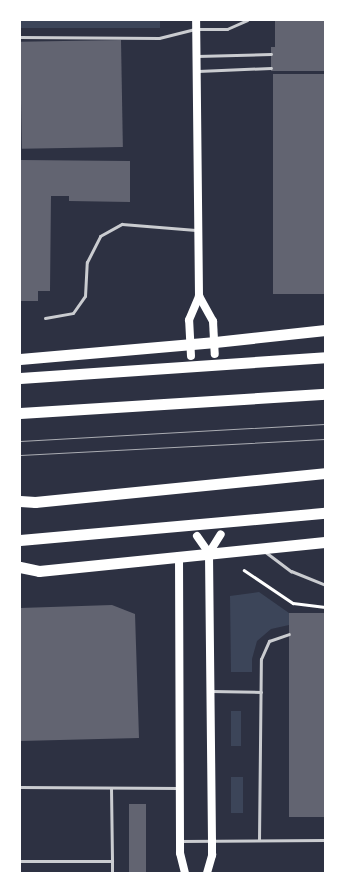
<!DOCTYPE html>
<html>
<head>
<meta charset="utf-8">
<style>
  body { margin:0 }
  #map { position:relative; width:345px; height:893px; overflow:hidden; background:#2d3142; font-family:Lato,sans-serif }
  div>[style] { position:absolute }
  .green>* { inset:0; background:#3c4559; transform-origin:0 0 }
  .building>* { inset:0; background:#626471; transform-origin:0 0 }
  .path>* { height:2.5px; margin:-1.25px; padding:0 1.25px; transform-origin:1.25px; border-radius:1.25px; background:#fff }
  .service>* { height:3px; margin:-1.5px; padding:0 1.5px; transform-origin:1.5px; border-radius:1.5px; background:#caccd0 }
  .secondary>* { height:8px; margin:-4px; padding:0 4px; transform-origin:4px; border-radius:4px; background:#fff }
  .trunk>* { height:11px; margin:-5.5px; padding:0 5.5px; transform-origin:5.5px; border-radius:5.5px; background:#fff }
  .tram>* { height:1px; margin:-0.5px; padding:0 0.5px; transform-origin:0.5px; border-radius:0.5px; background:#abadb3 }
  span { translate:-50% -50%; white-space:nowrap; text-align:center; line-height:1.15; -webkit-text-stroke:3px #fff; paint-order:stroke }
  .frame { position:absolute; inset:0; border:21px solid #fff; pointer-events:none }
</style>
</head>
<body>
<div id="map">
  <div class="green">
    <div style="left:20px;top:20px;width:140px;height:8px"></div>
    <div style="clip-path:polygon(259px 592px,289px 613px,289px 625px,271px 629px,257px 641px,252px 659px,252px 672px,231px 672px,230px 596px)"></div>
    <div style="left:241px;top:711px;width:35px;height:10px;rotate:90deg"></div>
    <div style="left:231px;top:777px;width:12px;height:36px"></div>
  </div>
  <div class="building">
    <div style="clip-path:polygon(275px 20px,325px 20px,325px 47px,278px 47px,325px 47px,325px 71px,271px 71px,271px 47px,275px 47px)"></div>
    <div style="left:121px;top:40px;width:107px;height:101px;rotate:89deg"></div>
    <div style="left:325px;top:74px;width:220px;height:52px;rotate:90deg"></div>
    <div style="clip-path:polygon(20px 160px,130px 161px,130px 202px,69px 201px,69px 196px,51px 196px,50px 291px,38px 291px,38px 301px,20px 301px)"></div>
    <div style="clip-path:polygon(112px 605px,135px 614px,139px 738px,20px 741px,20px 608px)"></div>
    <div style="left:289px;top:613px;width:36px;height:204px"></div>
    <div style="left:129px;top:804px;width:17px;height:69px"></div>
  </div>
  <div class="path">
    <div style="left:244px;top:570px;width:59px;rotate:34deg"></div>
    <div style="left:293px;top:603px;width:32px;rotate:7deg"></div>
  </div>
  <div class="service">
    <div style="left:20px;top:37px;width:139px;rotate:0.4deg"></div>
    <div style="left:159px;top:38px;width:38px;rotate:-14deg"></div>
    <div style="left:196px;top:29px;width:31px"></div>
    <div style="left:227px;top:29px;width:22px;rotate:-24deg"></div>
    <div style="left:197px;top:56px;width:74px;rotate:-1.5deg"></div>
    <div style="left:198px;top:71px;width:73px;rotate:-2.4deg"></div>
    <div style="left:45px;top:318px;width:28px;rotate:-10deg"></div>
    <div style="left:73px;top:313px;width:21px;rotate:-55deg"></div>
    <div style="left:85px;top:296px;width:34px;rotate:-87deg"></div>
    <div style="left:87px;top:262px;width:29px;rotate:-63deg"></div>
    <div style="left:100px;top:236px;width:25px;rotate:-29deg"></div>
    <div style="left:122px;top:224px;width:74px;rotate:4.6deg"></div>
    <div style="left:264px;top:551px;width:34px;rotate:37deg"></div>
    <div style="left:291px;top:571px;width:37px;rotate:22deg"></div>
    <div style="left:211px;top:691px;width:50px;rotate:1.1deg"></div>
    <div style="left:20px;top:787px;width:159px;rotate:0.4deg"></div>
    <div style="left:111px;top:788px;width:73px;rotate:89.2deg"></div>
    <div style="left:259px;top:840px;width:181px;rotate:-89.4deg"></div>
    <div style="left:261px;top:659px;width:20px;rotate:-66deg"></div>
    <div style="left:269px;top:641px;width:21px;rotate:-19deg"></div>
    <div style="left:180px;top:841px;width:145px;rotate:-0.4deg"></div>
    <div style="left:20px;top:861px;width:92px"></div>
    <div style="left:112px;top:861px;width:12px;rotate:90deg"></div>
  </div>
  <div class="secondary">
    <div style="left:199px;top:296px;width:29px;rotate:61deg"></div>
    <div style="left:213px;top:321px;width:33px;rotate:87deg"></div>
    <div style="left:191px;top:356px;width:36px;rotate:-93deg"></div>
    <div style="left:189px;top:320px;width:26px;rotate:-67deg"></div>
    <div style="left:199px;top:296px;width:276px;rotate:-90.6deg"></div>
    <div style="left:197px;top:536px;width:21px;rotate:55deg"></div>
    <div style="left:209px;top:553px;width:22px;rotate:-58deg"></div>
    <div style="left:179px;top:556px;width:297px;rotate:89.8deg"></div>
    <div style="left:180px;top:853px;width:21px;rotate:76deg"></div>
    <div style="left:207px;top:873px;width:19px;rotate:-74deg"></div>
    <div style="left:212px;top:855px;width:14px;rotate:-90deg"></div>
    <div style="left:212px;top:841px;width:288px;rotate:-90.6deg"></div>
  </div>
  <div class="trunk">
    <div style="left:20px;top:359px;width:196px;rotate:-5deg"></div>
    <div style="left:215px;top:342px;width:111px;rotate:-6.2deg"></div>
    <div style="left:20px;top:378px;width:306px;rotate:-3.9deg"></div>
    <div style="left:20px;top:413px;width:306px;rotate:-3.6deg"></div>
    <div style="left:20px;top:501px;width:15px;rotate:4deg"></div>
    <div style="left:35px;top:502px;width:291px;rotate:-5.7deg"></div>
    <div style="left:20px;top:540px;width:306px;rotate:-5.1deg"></div>
    <div style="left:20px;top:567px;width:19px;rotate:12deg"></div>
    <div style="left:39px;top:571px;width:287px;rotate:-5.8deg"></div>
  </div>
  <div class="tram">
    <div style="left:20px;top:441px;width:305px;rotate:-3.2deg"></div>
    <div style="left:20px;top:455px;width:305px;rotate:-3deg"></div>
  </div>
  <div class="frame"></div>
</div>
</body>
</html>
